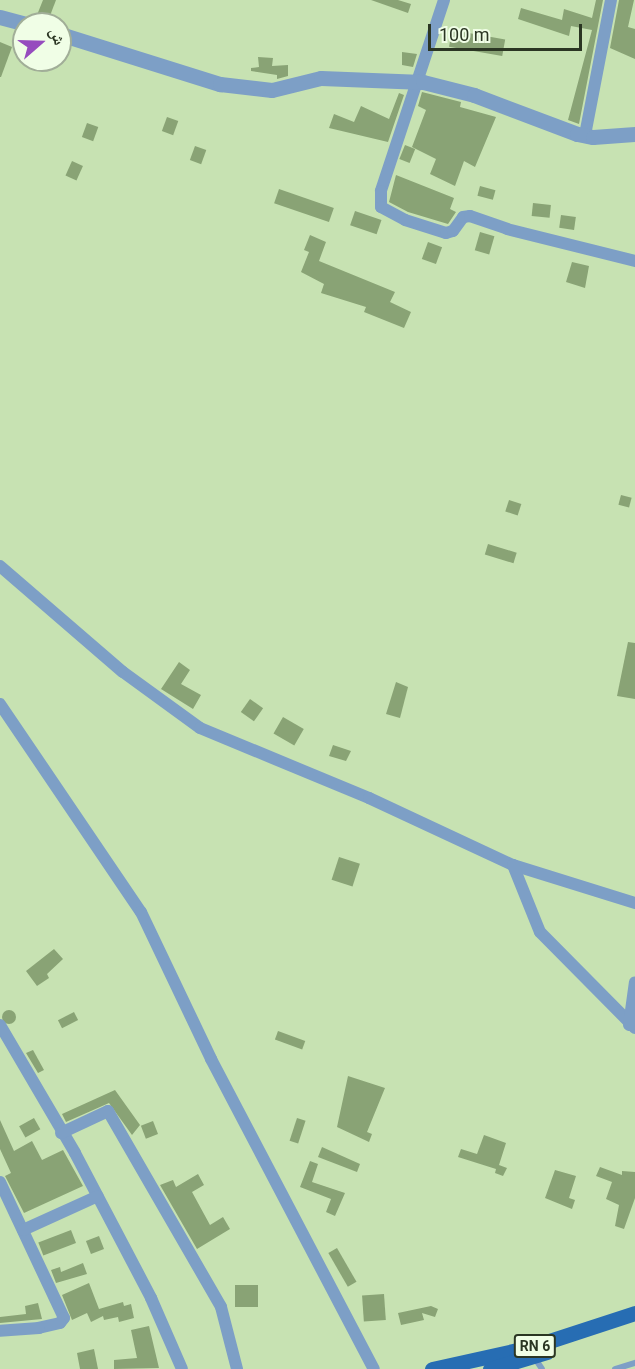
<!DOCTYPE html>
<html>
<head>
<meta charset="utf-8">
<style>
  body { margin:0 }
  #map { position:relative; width:635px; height:1369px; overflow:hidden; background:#c7e2b2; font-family:Roboto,"Noto Naskh Arabic",sans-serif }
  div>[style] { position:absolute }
  .building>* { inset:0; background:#89a375; transform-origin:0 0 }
  .round { border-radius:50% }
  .service>* { height:6px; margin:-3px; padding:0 3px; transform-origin:3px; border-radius:3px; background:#7d9fc6 }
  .minor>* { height:12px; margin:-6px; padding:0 6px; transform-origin:6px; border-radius:6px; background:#7d9fc6 }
  .tertiary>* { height:15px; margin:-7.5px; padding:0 7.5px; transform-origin:7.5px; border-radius:7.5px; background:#7d9fc6 }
  .primary>* { height:15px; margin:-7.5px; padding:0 7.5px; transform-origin:7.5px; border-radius:7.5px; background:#276db3 }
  span { translate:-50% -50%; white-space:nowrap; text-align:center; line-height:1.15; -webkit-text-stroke:5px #f0fee6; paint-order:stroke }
  .shield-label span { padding:2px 4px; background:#f0fee6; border:2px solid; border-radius:4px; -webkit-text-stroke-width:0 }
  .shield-label { font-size:14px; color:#2b3623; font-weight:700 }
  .north { position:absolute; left:12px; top:12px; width:60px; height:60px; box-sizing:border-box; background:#f0fee6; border:2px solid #a1ae98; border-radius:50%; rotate:70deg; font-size:16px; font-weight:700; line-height:24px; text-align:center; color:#2b3623 }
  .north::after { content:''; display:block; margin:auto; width:21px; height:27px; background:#964cbe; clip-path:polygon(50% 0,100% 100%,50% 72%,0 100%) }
  .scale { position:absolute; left:428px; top:24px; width:154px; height:27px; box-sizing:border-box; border:3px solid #2b3623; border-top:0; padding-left:8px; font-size:18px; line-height:21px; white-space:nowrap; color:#2b3623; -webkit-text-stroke:4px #f0fee6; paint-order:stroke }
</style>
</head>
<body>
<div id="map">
  <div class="building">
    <div style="clip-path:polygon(43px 0,56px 0,48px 21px,37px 15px)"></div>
    <div style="clip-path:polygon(371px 0,398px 0,411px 4px,408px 13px)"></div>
    <div style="clip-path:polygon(596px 0,603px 0,579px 124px,568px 120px,592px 30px,571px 26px,569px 36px,518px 19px,521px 8px,562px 20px,564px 9px,592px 18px)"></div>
    <div style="clip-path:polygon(619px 0,634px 0,628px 27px,635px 29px,635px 59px,610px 48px)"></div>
    <div style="left:452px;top:30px;width:54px;height:17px;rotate:10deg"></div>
    <div style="clip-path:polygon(0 42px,12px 47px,1px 77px,0 77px)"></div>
    <div style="clip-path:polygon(402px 52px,417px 54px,413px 67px,402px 65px)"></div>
    <div style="clip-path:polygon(258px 57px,273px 58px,272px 66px,288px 65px,288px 76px,277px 79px,277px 75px,251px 71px,251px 68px,259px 67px)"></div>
    <div style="clip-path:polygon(422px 92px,461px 102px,460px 107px,496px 117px,475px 167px,464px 161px,455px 186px,430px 174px,436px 159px,412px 147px,426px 110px,418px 106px)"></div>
    <div style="clip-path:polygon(399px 93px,404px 95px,388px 142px,329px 128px,334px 114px,354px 122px,361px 106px,389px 119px)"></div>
    <div style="left:167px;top:117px;width:12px;height:15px;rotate:20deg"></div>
    <div style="left:87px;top:123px;width:12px;height:15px;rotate:20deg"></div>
    <div style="left:405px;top:145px;width:11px;height:15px;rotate:22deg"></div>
    <div style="left:195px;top:146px;width:12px;height:15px;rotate:20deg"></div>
    <div style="left:72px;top:161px;width:12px;height:16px;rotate:24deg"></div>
    <div style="clip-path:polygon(396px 175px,454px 198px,450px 209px,456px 212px,448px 224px,408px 212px,389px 202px)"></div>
    <div style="left:480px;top:186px;width:16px;height:10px;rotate:15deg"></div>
    <div style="left:279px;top:189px;width:58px;height:15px;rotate:19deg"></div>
    <div style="left:533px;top:203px;width:18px;height:13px;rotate:6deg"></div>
    <div style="left:355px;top:211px;width:28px;height:15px;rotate:19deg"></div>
    <div style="left:561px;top:215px;width:15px;height:13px;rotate:8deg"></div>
    <div style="left:480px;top:232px;width:15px;height:19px;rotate:16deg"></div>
    <div style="clip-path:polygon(310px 235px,326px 242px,319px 261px,395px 292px,390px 302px,411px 312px,404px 328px,364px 312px,366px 307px,321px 293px,324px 284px,301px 272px,309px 252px,304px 250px)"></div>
    <div style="left:428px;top:242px;width:15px;height:18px;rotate:20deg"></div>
    <div style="clip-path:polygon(572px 262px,589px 266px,585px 288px,566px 282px)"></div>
    <div style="left:621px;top:495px;width:11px;height:10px;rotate:15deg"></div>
    <div style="left:509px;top:500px;width:13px;height:12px;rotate:18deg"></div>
    <div style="left:488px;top:544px;width:30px;height:11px;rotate:17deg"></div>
    <div style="clip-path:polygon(628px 642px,635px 643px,635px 699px,617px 696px)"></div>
    <div style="clip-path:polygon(179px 662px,190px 670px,181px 684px,201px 695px,193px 709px,161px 689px)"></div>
    <div style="clip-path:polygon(396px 682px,408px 687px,400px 718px,386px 714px)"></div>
    <div style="left:250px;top:699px;width:16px;height:16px;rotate:35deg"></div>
    <div style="left:283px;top:717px;width:24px;height:19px;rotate:30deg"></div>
    <div style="clip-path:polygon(333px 745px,351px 751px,346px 761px,329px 756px)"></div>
    <div style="left:339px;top:857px;width:22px;height:24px;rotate:18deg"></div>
    <div style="clip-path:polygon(54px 949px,63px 959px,47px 974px,49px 978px,37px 986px,26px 971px)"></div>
    <div class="round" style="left:2px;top:1010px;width:14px;height:14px"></div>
    <div style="left:74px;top:1012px;width:9px;height:18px;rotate:63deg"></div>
    <div style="left:278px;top:1031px;width:29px;height:9px;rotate:20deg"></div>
    <div style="clip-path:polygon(33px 1050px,44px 1070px,38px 1073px,26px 1053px)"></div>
    <div style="clip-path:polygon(348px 1076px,385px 1088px,367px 1132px,372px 1134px,369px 1142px,337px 1127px)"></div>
    <div style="clip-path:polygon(115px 1090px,140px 1125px,132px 1135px,109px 1103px,66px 1122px,62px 1114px)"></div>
    <div style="left:34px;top:1118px;width:13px;height:17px;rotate:61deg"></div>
    <div style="left:297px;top:1118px;width:9px;height:24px;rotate:18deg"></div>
    <div style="clip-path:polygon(0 1120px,14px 1151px,32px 1141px,42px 1160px,63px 1150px,83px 1186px,24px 1213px,5px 1176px,11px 1173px,0 1149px)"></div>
    <div style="left:153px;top:1121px;width:14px;height:13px;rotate:69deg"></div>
    <div style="clip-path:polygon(484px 1135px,506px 1143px,499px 1165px,507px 1168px,503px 1176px,495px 1173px,496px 1169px,458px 1157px,461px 1149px,477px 1154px)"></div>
    <div style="clip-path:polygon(322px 1147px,360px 1164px,357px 1172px,318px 1157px)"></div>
    <div style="clip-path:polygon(310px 1161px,318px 1164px,312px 1182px,345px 1193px,335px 1216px,326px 1212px,331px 1199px,300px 1187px)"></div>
    <div style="clip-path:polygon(600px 1167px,622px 1175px,622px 1171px,635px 1172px,635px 1198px,624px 1229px,615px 1226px,619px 1205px,606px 1199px,612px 1182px,596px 1176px)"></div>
    <div style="clip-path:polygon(555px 1170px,576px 1176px,569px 1198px,575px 1200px,572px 1209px,545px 1198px)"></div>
    <div style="clip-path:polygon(198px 1174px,204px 1185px,192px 1192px,210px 1225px,223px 1217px,230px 1229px,197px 1249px,160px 1185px,173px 1180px,176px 1187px)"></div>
    <div style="left:71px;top:1230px;width:14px;height:35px;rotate:69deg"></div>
    <div style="left:99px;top:1236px;width:14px;height:14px;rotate:69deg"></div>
    <div style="left:337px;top:1248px;width:39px;height:10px;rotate:60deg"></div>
    <div style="clip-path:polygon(83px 1263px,87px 1274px,56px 1283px,51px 1270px,60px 1267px,61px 1272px)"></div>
    <div style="clip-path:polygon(89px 1283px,99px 1309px,123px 1302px,124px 1306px,131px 1304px,134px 1318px,119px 1322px,118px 1317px,104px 1320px,103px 1316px,91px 1322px,87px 1313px,72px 1320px,62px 1295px)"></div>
    <div style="left:235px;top:1285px;width:23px;height:22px"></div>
    <div style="left:384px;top:1294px;width:26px;height:22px;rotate:86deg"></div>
    <div style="clip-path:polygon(38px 1303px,42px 1319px,0 1323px,0 1317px,26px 1314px,25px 1306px)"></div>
    <div style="clip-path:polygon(431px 1306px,438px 1309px,435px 1317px,422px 1313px,424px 1320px,401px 1325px,398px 1313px)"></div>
    <div style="clip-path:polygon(149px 1326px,159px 1368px,114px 1369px,114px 1360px,137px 1358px,131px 1330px)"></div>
    <div style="clip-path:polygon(94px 1349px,98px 1369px,80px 1369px,77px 1353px)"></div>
  </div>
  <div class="service">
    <div style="left:534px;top:1357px;width:14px;rotate:56deg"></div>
    <div style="left:615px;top:1369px;width:21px;rotate:-17deg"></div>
  </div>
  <div class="minor">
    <div style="left:444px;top:0;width:201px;rotate:108.3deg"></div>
    <div style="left:381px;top:191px;width:16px;rotate:90deg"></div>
    <div style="left:381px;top:207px;width:27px;rotate:28deg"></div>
    <div style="left:405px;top:220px;width:43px;rotate:17.6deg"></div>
    <div style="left:446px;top:233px;width:7px;rotate:-16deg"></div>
    <div style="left:453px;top:231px;width:17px;rotate:-54deg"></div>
    <div style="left:463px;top:217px;width:7px;rotate:-8deg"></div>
    <div style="left:470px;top:216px;width:39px;rotate:19deg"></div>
    <div style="left:507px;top:229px;width:132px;rotate:14deg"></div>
    <div style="left:585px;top:135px;width:137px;rotate:-79.1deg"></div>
    <div style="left:0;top:566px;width:162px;rotate:40.8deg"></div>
    <div style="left:123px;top:672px;width:95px;rotate:36deg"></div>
    <div style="left:200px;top:728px;width:183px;rotate:22.5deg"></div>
    <div style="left:369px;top:798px;width:159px;rotate:25deg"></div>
    <div style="left:513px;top:865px;width:128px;rotate:17.3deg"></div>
    <div style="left:0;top:704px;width:251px;rotate:55.9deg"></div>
    <div style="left:141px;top:912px;width:163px;rotate:64.5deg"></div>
    <div style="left:211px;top:1059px;width:350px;rotate:62.3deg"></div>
    <div style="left:513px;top:865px;width:72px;rotate:68.1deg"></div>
    <div style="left:540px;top:932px;width:135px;rotate:45.3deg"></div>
    <div style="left:0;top:1025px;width:148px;rotate:59.6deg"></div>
    <div style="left:75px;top:1153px;width:164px;rotate:62.3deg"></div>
    <div style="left:151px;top:1298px;width:77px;rotate:66.4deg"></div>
    <div style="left:629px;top:1025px;width:43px;rotate:-82.1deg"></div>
    <div style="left:61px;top:1133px;width:52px;rotate:-25.1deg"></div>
    <div style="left:108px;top:1111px;width:226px;rotate:60deg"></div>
    <div style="left:221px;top:1307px;width:64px;rotate:75.5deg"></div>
    <div style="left:0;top:1182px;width:150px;rotate:64.8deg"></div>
    <div style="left:64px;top:1318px;width:6px;rotate:129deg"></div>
    <div style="left:60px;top:1323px;width:22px;rotate:167deg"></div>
    <div style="left:39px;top:1328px;width:39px;rotate:176deg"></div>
    <div style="left:23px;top:1230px;width:82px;rotate:-24.4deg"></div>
  </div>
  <div class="tertiary">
    <div style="left:0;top:17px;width:27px;rotate:15deg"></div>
    <div style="left:60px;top:34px;width:168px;rotate:17.4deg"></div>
    <div style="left:220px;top:84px;width:52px;rotate:6.6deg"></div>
    <div style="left:272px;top:90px;width:50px;rotate:-13.8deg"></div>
    <div style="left:321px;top:78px;width:102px;rotate:2.2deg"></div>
    <div style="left:423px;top:82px;width:53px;rotate:14.3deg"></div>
    <div style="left:474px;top:95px;width:110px;rotate:20.7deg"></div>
    <div style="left:577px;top:134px;width:16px;rotate:11deg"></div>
    <div style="left:593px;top:137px;width:42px;rotate:-4.1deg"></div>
  </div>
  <div class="primary">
    <div style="left:432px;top:1369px;width:101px;rotate:-12.5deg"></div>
    <div style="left:531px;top:1347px;width:109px;rotate:-18.1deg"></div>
    <div style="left:490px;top:1369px;width:59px;rotate:-16.6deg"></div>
  </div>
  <div class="shield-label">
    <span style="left:535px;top:1346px">RN 6</span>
  </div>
  <div class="north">ش</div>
  <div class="scale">100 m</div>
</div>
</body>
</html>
